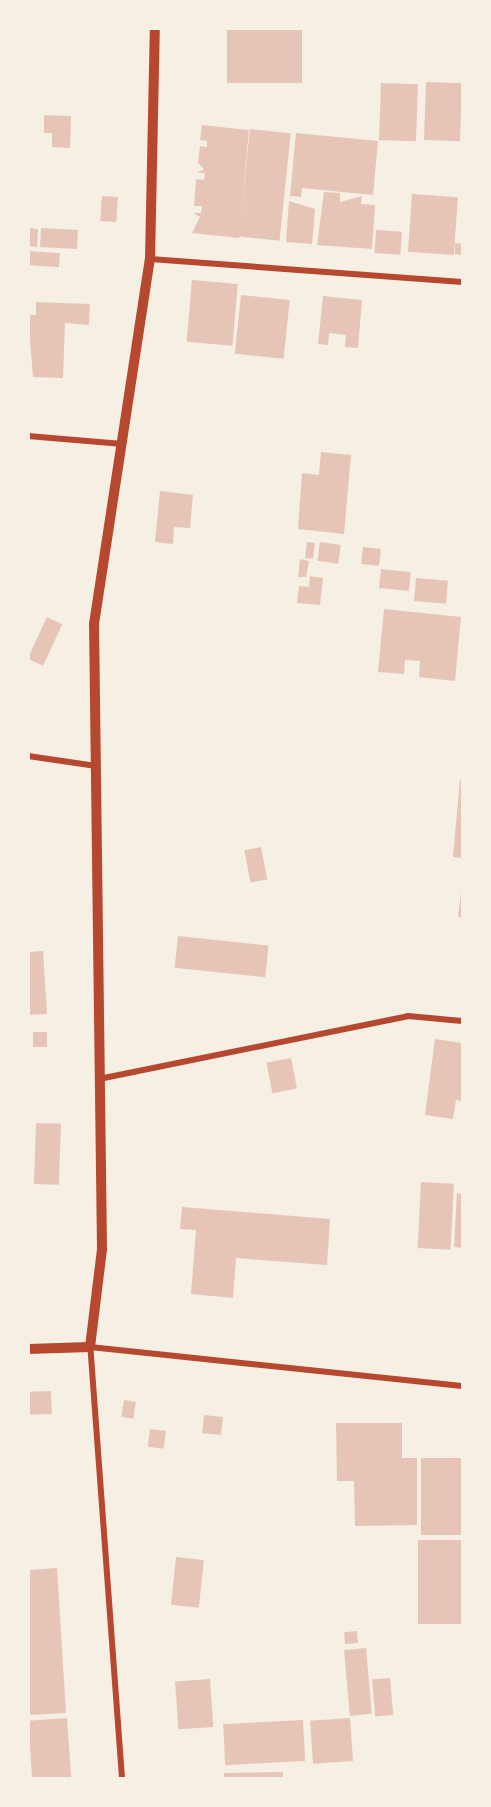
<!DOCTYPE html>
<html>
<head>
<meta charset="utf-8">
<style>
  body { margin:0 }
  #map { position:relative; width:491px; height:1807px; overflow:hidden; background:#f6efe4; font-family:Jost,sans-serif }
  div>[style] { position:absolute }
  .building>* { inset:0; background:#e6c5b7; transform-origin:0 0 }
  .minor>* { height:6px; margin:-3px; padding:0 3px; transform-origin:3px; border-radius:3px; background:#b5482f }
  .tertiary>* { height:10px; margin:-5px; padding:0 5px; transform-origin:5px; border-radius:5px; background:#b5482f }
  span { translate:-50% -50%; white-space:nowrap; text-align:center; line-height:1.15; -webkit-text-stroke:6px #f6efe4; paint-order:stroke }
  .frame { position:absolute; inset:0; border:30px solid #f6efe4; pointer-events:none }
</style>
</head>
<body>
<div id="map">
  <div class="building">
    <div style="left:227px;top:28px;width:75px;height:55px"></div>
    <div style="left:426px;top:82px;width:36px;height:58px;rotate:2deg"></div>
    <div style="left:381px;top:83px;width:37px;height:57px;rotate:2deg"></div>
    <div style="clip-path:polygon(44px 115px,71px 116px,70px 148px,52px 147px,52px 133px,44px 133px)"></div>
    <div style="clip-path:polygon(202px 125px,249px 130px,239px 238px,192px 233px,200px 217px,193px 213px,201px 213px,202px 206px,194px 206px,196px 179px,204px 180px,205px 173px,197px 173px,204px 169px,198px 163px,200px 146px,207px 147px,207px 141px,200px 140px)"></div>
    <div style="left:250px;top:129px;width:41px;height:108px;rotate:6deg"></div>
    <div style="clip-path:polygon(296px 133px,378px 141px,373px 195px,302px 188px,301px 197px,290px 196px)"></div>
    <div style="clip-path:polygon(324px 192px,340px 193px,340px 202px,362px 196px,361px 204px,375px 205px,372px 249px,317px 245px)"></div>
    <div style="left:412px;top:194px;width:46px;height:58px;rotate:4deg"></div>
    <div style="left:102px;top:196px;width:16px;height:25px;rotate:4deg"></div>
    <div style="clip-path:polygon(289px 201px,315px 209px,312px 244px,286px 242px)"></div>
    <div style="clip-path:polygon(28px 228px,38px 229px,37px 247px,28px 246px)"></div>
    <div style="left:41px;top:228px;width:37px;height:19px;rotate:3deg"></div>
    <div style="left:376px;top:230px;width:26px;height:23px;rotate:4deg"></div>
    <div style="clip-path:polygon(455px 243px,462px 244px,462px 255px,455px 254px)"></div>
    <div style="left:28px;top:251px;width:32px;height:14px;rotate:4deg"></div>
    <div style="left:192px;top:280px;width:46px;height:62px;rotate:5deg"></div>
    <div style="left:241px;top:295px;width:49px;height:59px;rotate:6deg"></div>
    <div style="clip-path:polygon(323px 296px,362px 300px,358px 348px,345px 347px,346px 335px,329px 333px,328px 345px,318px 344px)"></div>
    <div style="clip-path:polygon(36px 302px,90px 304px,89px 325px,65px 323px,63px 378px,33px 377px,28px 315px,36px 315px)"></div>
    <div style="clip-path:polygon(321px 452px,351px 455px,344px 534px,298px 529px,302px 473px,319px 475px)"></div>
    <div style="clip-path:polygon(160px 491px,193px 495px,190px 528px,174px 527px,173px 544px,155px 542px)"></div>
    <div style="left:307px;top:542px;width:8px;height:16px;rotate:7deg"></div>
    <div style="left:320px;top:542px;width:21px;height:19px;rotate:8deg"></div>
    <div style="left:363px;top:547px;width:18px;height:17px;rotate:6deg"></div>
    <div style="clip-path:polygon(300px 559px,309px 561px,306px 577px,298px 577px)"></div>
    <div style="left:381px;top:569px;width:30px;height:19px;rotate:6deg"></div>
    <div style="clip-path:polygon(310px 576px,323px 578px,320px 605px,297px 603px,299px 586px,309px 587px)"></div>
    <div style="left:416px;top:578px;width:32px;height:23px;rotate:5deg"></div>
    <div style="clip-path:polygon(384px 609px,461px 617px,455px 681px,419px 677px,420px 661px,405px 660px,404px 674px,378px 672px)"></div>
    <div style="left:47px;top:617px;width:17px;height:46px;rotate:25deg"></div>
    <div style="clip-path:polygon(460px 780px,462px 781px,462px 858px,453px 857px)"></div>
    <div style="left:261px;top:847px;width:33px;height:17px;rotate:79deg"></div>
    <div style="clip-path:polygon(461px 892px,462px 892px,462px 917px,458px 917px)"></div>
    <div style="left:178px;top:936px;width:91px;height:32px;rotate:6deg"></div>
    <div style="clip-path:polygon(43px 951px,47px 1014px,28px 1015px,28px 952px)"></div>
    <div style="left:33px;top:1032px;width:14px;height:15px"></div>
    <div style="clip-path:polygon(435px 1039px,462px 1043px,462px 1101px,456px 1100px,453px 1119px,425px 1115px)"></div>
    <div style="left:291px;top:1058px;width:31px;height:25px;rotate:79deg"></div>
    <div style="left:36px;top:1123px;width:25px;height:61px;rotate:2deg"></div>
    <div style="left:421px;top:1182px;width:33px;height:66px;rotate:3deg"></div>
    <div style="clip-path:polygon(457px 1193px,462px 1194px,462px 1248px,454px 1247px)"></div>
    <div style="clip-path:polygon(182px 1207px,330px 1219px,327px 1265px,236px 1258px,233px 1298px,191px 1294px,196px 1230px,180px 1229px)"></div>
    <div style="left:51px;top:1391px;width:23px;height:23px;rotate:88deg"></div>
    <div style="left:124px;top:1400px;width:12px;height:17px;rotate:9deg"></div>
    <div style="left:204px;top:1415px;width:19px;height:18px;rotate:6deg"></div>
    <div style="clip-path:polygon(336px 1423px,402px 1423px,402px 1458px,417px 1458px,417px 1525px,355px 1526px,354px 1481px,337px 1481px)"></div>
    <div style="left:150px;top:1429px;width:16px;height:18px;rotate:7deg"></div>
    <div style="left:421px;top:1458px;width:41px;height:77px"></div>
    <div style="left:418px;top:1540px;width:44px;height:84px"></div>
    <div style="left:176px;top:1557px;width:28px;height:48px;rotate:6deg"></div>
    <div style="clip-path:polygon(57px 1568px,66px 1713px,28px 1715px,28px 1570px)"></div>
    <div style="left:357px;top:1631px;width:12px;height:13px;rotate:85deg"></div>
    <div style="left:366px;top:1648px;width:66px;height:22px;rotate:85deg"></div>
    <div style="left:390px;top:1678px;width:37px;height:18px;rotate:85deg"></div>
    <div style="left:210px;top:1679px;width:48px;height:35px;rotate:86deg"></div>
    <div style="left:67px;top:1718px;width:60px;height:39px;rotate:86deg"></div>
    <div style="left:350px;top:1718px;width:43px;height:40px;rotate:86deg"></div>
    <div style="left:303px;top:1720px;width:41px;height:80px;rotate:87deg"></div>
    <div style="clip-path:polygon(283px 1772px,283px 1778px,224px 1778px,224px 1773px)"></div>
  </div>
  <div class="minor">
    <div style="left:150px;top:259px;width:313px;rotate:4.2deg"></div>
    <div style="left:28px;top:436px;width:95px;rotate:4.8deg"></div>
    <div style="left:28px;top:756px;width:69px;rotate:8.4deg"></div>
    <div style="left:99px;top:1079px;width:315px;rotate:-11.5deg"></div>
    <div style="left:408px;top:1016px;width:54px;rotate:5.3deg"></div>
    <div style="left:122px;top:1778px;width:432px;rotate:-94.2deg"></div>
    <div style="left:90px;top:1347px;width:374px;rotate:6deg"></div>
  </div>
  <div class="tertiary">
    <div style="left:28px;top:1349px;width:62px;rotate:-1.8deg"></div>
    <div style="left:90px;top:1347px;width:99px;rotate:-83deg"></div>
    <div style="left:102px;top:1249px;width:625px;rotate:-90.73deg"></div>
    <div style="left:94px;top:624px;width:369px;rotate:-81.3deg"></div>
    <div style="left:150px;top:259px;width:231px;rotate:-88.8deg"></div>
  </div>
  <div class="frame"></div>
</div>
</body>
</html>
